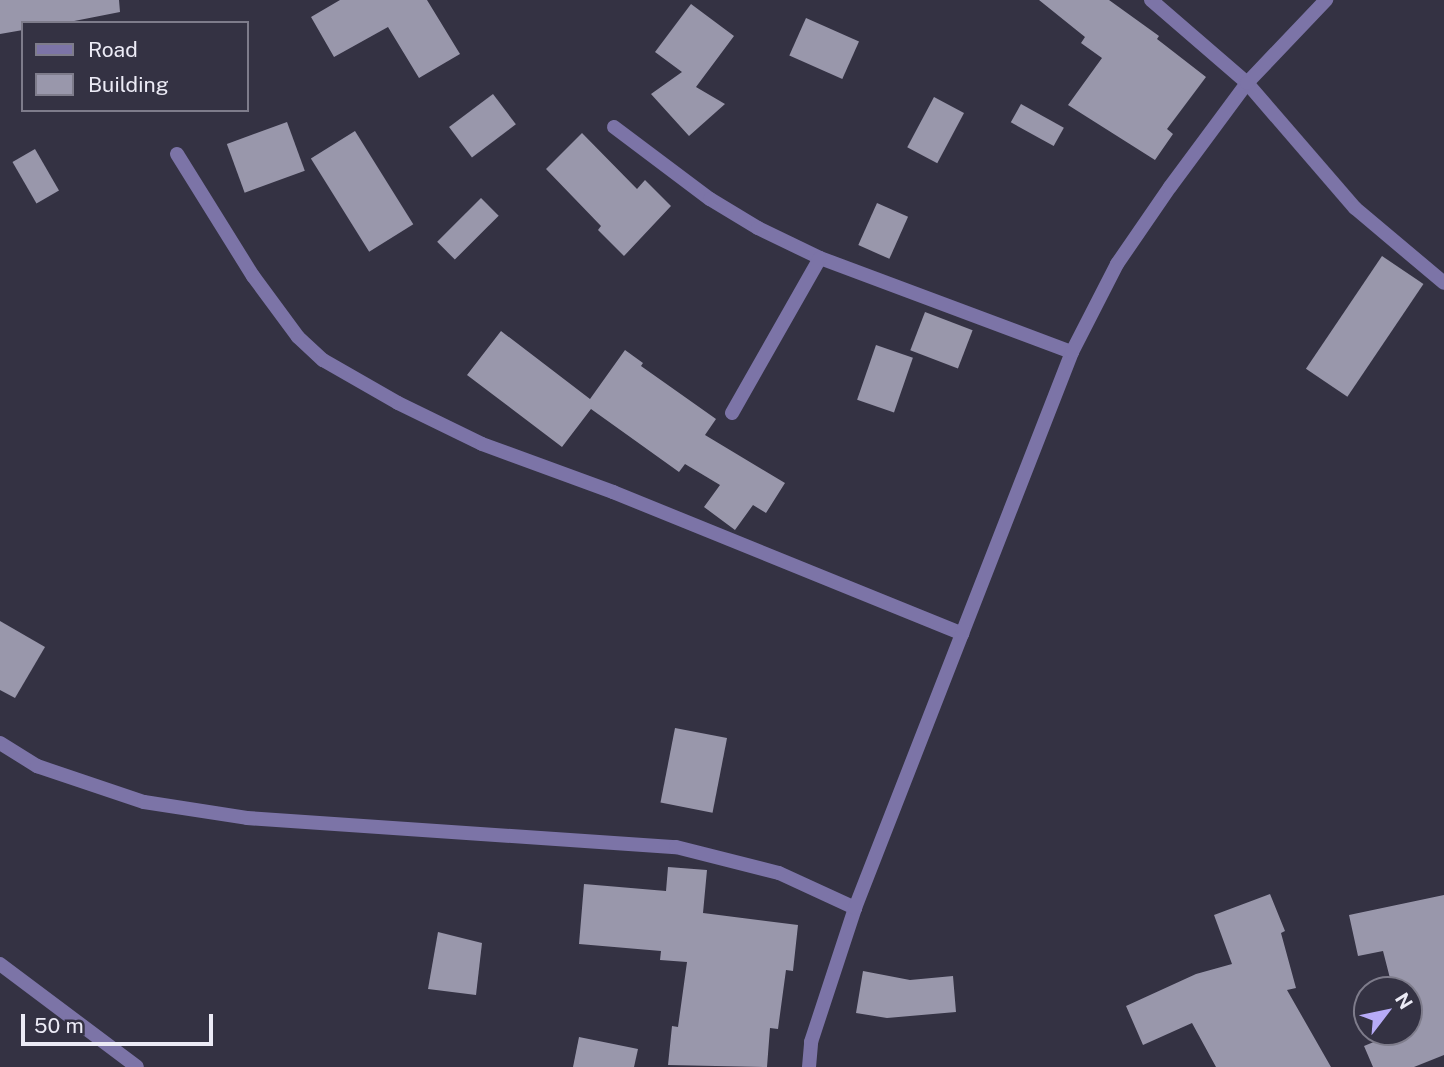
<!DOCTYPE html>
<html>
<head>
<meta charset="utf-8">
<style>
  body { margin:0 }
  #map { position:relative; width:1444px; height:1067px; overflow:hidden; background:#343243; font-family:"Public Sans",sans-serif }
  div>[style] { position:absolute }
  .building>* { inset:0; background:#9997ab; transform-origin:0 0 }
  .minor>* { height:14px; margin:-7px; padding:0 7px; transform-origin:7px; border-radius:7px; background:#7c74a7 }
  span { translate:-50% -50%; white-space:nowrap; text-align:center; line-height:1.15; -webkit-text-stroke:7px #343243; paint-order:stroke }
  .legend { position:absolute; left:21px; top:21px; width:228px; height:91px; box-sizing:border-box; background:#343243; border:2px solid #7e7c8b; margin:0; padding:9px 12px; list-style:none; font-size:21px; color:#ecebf6 }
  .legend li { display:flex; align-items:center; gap:14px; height:35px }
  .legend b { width:35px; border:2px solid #7e7c8b }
  .north { position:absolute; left:1353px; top:976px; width:70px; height:70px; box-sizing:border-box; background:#343243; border:2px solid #7e7c8b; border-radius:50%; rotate:58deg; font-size:19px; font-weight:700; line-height:28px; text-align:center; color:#ecebf6 }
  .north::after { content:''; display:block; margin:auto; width:24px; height:32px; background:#b7abf7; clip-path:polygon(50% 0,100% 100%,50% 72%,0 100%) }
  .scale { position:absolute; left:21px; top:1014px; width:192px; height:32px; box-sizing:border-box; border:4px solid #ecebf6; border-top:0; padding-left:9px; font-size:21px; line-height:24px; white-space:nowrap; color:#ecebf6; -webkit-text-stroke:5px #343243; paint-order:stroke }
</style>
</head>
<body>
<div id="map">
  <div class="building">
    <div style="clip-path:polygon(0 0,119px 0,120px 12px,64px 23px,23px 23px,23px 30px,0 34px)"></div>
    <div style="clip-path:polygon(340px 0,427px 0,460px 54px,419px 78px,388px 27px,334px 57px,311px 17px)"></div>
    <div style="clip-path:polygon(1039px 0,1109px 0,1159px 36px,1157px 39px,1206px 77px,1167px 129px,1173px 134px,1155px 160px,1068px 105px,1102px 58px,1081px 43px,1085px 37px)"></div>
    <div style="clip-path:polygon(691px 4px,734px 36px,696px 87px,725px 104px,689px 136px,651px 94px,682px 72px,655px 52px)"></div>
    <div style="left:806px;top:18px;width:58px;height:41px;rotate:24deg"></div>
    <div style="left:493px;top:94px;width:38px;height:55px;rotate:53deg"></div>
    <div style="left:934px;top:97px;width:34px;height:57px;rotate:28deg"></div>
    <div style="left:1021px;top:104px;width:49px;height:21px;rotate:29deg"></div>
    <div style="left:287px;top:122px;width:52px;height:64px;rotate:70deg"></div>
    <div style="left:355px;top:131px;width:110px;height:52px;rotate:58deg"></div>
    <div style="clip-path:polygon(582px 133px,637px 189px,645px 180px,671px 206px,624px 256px,598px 230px,601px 226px,546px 169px)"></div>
    <div style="left:35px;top:149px;width:48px;height:26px;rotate:60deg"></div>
    <div style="left:481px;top:198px;width:25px;height:62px;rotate:45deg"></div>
    <div style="left:877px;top:203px;width:34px;height:46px;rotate:24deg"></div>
    <div style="left:1382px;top:256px;width:50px;height:136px;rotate:34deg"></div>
    <div style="left:925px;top:312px;width:51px;height:41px;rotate:21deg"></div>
    <div style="clip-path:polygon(501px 331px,590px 399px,625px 350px,643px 363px,641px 366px,716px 419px,705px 435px,785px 483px,766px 513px,753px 505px,735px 530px,704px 507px,720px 485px,685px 464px,679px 472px,591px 409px,562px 447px,467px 375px)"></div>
    <div style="left:876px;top:345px;width:39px;height:58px;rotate:19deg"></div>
    <div style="clip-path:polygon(0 621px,45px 647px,15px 698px,0 690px)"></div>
    <div style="left:675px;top:728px;width:53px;height:76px;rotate:11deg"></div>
    <div style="clip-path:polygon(668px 867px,707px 870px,703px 913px,798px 925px,793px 971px,786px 970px,778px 1029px,770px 1028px,767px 1067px,668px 1065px,672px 1026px,678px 1027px,687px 962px,660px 960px,661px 951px,579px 944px,584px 884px,666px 891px)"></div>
    <div style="clip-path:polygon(1270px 894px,1285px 931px,1281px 933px,1296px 988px,1287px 990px,1331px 1067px,1216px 1067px,1192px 1023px,1143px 1045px,1126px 1006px,1196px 974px,1232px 964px,1214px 915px)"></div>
    <div style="clip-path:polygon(1444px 895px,1444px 1055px,1414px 1067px,1373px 1067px,1364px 1046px,1398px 1032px,1409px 1032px,1409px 990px,1393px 990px,1383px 951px,1358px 956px,1349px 915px)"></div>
    <div style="clip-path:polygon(438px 932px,482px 943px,476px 995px,428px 989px)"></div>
    <div style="clip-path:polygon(863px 971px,910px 980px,953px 976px,956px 1012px,887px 1018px,856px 1013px)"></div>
    <div style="clip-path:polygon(579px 1037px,638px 1049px,634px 1067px,573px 1067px)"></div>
  </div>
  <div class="minor">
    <div style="left:1151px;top:0;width:127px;rotate:40.8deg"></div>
    <div style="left:1247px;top:83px;width:165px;rotate:49.2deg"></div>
    <div style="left:1355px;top:208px;width:116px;rotate:40.1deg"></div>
    <div style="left:614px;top:127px;width:120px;rotate:36.9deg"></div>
    <div style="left:710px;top:199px;width:56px;rotate:31.1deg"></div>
    <div style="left:758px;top:228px;width:69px;rotate:25.8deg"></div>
    <div style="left:820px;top:258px;width:269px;rotate:20.5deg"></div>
    <div style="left:177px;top:154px;width:144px;rotate:58.1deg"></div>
    <div style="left:253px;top:276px;width:76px;rotate:53.6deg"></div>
    <div style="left:298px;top:337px;width:34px;rotate:43deg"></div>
    <div style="left:323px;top:360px;width:86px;rotate:29.8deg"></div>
    <div style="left:398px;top:403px;width:93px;rotate:26deg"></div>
    <div style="left:482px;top:444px;width:140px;rotate:20.1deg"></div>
    <div style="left:613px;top:492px;width:377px;rotate:22.1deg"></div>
    <div style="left:732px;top:413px;width:178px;rotate:-60.4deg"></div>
    <div style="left:0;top:743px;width:44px;rotate:31.9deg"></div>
    <div style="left:37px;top:766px;width:113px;rotate:18.6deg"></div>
    <div style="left:144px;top:802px;width:104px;rotate:8.8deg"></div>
    <div style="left:247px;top:818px;width:430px;rotate:3.9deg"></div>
    <div style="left:676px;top:847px;width:106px;rotate:14.2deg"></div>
    <div style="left:779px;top:873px;width:84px;rotate:24.7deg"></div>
    <div style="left:0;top:964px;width:171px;rotate:36.9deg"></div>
    <div style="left:809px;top:1067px;width:25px;rotate:-85deg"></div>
    <div style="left:811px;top:1042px;width:141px;rotate:-71.8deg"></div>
    <div style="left:855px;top:908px;width:597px;rotate:-68.68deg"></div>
    <div style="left:1072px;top:352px;width:99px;rotate:-62.9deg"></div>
    <div style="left:1117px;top:264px;width:93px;rotate:-55.5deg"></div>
    <div style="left:1170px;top:187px;width:129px;rotate:-53.5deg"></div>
    <div style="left:1247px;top:83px;width:115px;rotate:-46.4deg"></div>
  </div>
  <ul class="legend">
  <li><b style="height:9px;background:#7c74a7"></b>Road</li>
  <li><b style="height:19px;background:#9997ab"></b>Building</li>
  </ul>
  <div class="north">N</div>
  <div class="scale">50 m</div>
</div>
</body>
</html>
